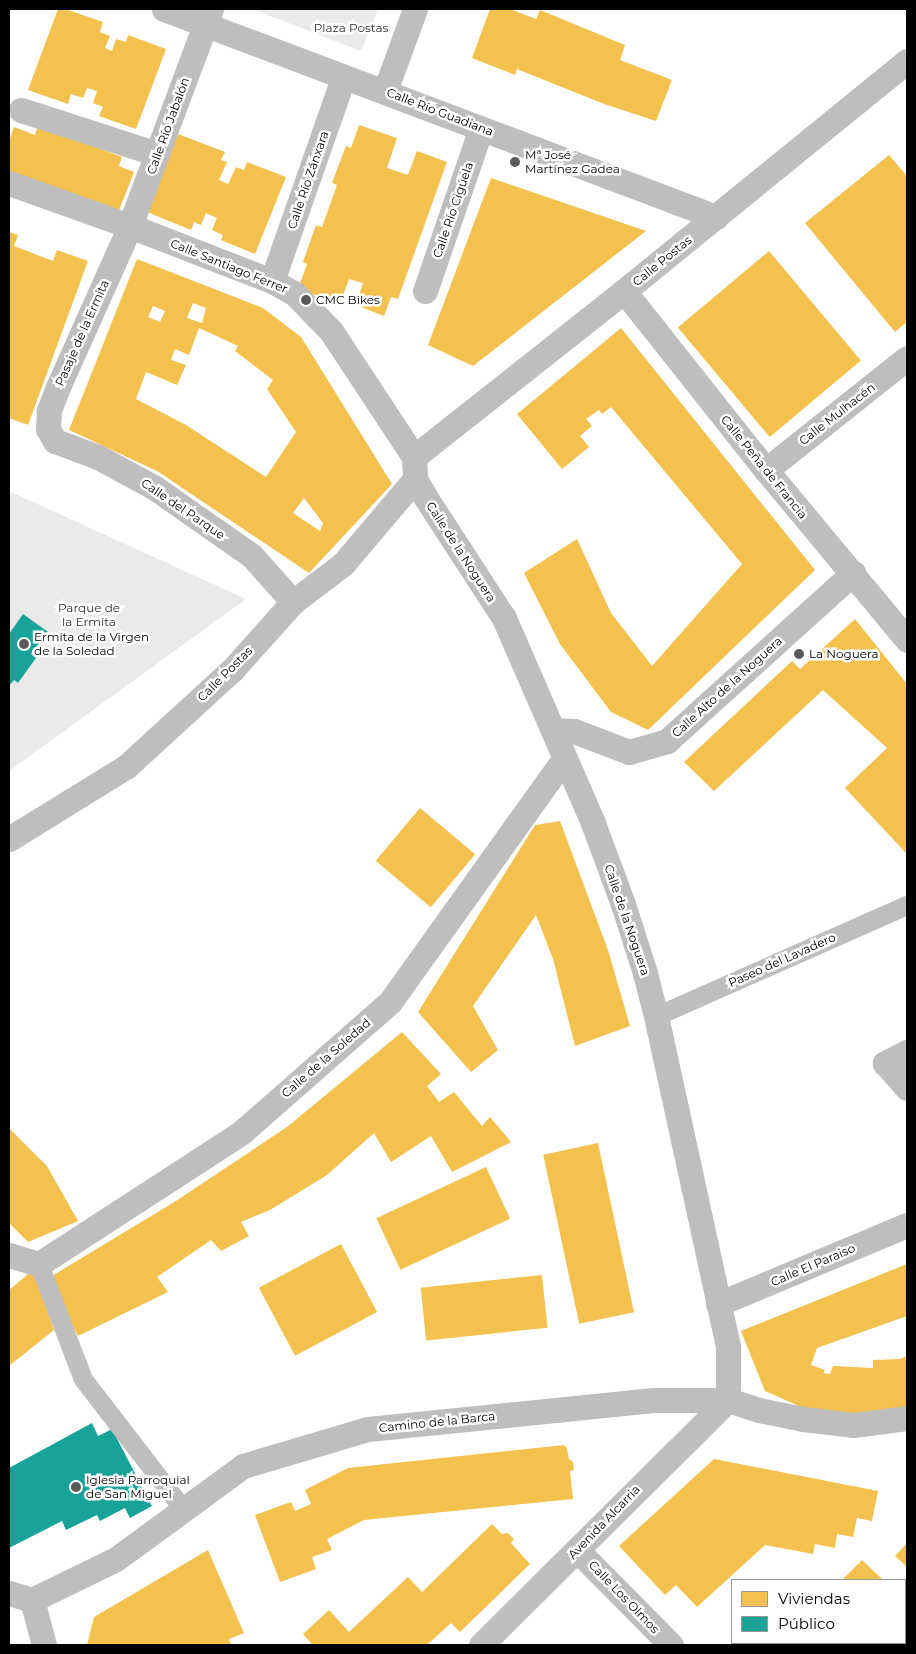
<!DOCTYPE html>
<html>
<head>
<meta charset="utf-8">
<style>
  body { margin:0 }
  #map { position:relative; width:916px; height:1654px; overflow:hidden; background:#fff; font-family:Montserrat,sans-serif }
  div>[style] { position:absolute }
  .green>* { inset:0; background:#eaeaea }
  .homes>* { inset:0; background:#f2c14e; transform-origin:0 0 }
  .public>* { inset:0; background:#17a398 }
  .pedestrian>* { height:19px; margin:-9.5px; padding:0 9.5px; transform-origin:9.5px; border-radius:9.5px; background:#bebebe }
  .minor>* { height:25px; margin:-12.5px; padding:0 12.5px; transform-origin:12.5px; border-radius:12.5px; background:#bebebe }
  .dots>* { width:14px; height:14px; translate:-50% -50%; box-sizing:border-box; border:2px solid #fff; border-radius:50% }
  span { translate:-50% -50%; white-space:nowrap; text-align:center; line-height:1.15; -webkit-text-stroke:5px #fff; paint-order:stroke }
  .park-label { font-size:12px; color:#2f2f2f }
  .street-label { font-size:12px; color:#000 }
  .poi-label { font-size:12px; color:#000 }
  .left { translate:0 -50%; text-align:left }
  .frame { position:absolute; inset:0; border:10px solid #000; pointer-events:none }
  .legend { position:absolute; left:731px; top:1579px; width:175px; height:65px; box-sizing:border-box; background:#fff; border:1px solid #999; margin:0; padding:6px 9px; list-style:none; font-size:15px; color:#000 }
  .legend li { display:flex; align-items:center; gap:10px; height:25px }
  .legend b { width:25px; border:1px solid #999 }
</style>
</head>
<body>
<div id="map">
  <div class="green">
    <div style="clip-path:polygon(252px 9px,378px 9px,361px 51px)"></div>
    <div style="clip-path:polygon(9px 491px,246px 599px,9px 771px)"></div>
  </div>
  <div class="homes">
    <div style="clip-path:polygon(58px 9px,65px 9px,103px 22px,100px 32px,110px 36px,105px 48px,112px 51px,116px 39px,126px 42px,128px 35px,166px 49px,136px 129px,99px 116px,103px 107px,93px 103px,97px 91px,87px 88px,83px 98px,71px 94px,68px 104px,28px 90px)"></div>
    <div style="clip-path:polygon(490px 9px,510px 9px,536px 19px,540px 10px,625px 45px,620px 60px,672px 80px,656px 121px,604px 104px,517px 69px,515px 75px,472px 58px)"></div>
    <div style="clip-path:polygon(38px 125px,122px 157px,119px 166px,134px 172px,116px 218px,9px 177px,9px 141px,14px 127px,35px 135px)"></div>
    <div style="clip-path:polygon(359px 125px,397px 138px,387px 168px,408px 175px,417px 151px,447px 162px,398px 299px,391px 297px,384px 316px,356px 305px,363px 283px,349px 279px,340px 304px,298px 289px,307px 264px,303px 262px,316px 225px,322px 227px,337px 185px,332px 183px,346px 146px,351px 148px)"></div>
    <div style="clip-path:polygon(178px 134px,225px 152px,221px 160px,227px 162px,219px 180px,228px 184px,236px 167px,244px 170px,247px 162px,286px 177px,255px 254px,221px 240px,223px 235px,212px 230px,217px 218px,206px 213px,201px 225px,194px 222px,191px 230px,147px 212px)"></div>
    <div style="clip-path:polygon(889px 155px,907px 176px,907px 322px,895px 332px,805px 223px)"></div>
    <div style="clip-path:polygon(491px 178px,646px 231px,473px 366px,428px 345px)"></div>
    <div style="clip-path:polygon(9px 232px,18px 235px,14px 246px,53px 261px,57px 250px,88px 261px,28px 425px,9px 418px)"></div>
    <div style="left:769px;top:251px;width:143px;height:119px;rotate:50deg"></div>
    <div style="clip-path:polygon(evenodd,137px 259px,263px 308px,301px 337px,392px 484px,309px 573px,157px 471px,69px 430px,137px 259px,193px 303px,206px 308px,202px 323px,187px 318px,193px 303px,137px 259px,153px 306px,165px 311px,160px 322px,148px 317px,153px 306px,137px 259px,199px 328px,238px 346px,235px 351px,273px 380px,267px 389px,296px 432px,266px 477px,186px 425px,136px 399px,146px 372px,177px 385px,186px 365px,171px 360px,175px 349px,189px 355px,199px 328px,137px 259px,304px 498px,323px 523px,320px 531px,293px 513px,304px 498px)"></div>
    <div style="clip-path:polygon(621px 328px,815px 570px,648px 730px,611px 712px,560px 644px,524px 573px,577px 539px,611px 613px,652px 666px,742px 564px,611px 407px,602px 414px,599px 410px,586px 419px,592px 426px,580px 436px,589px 447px,562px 469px,517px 414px)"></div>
    <div style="clip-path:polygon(855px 619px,907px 684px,907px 854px,845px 788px,887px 748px,823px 690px,714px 791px,684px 762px,792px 661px,800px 669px)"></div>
    <div style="left:420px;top:808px;width:72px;height:69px;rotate:40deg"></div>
    <div style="clip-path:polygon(560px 821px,608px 950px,630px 1026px,575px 1046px,553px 959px,536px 915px,473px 1006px,498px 1050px,471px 1072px,418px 1012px,535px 825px)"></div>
    <div style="clip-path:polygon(402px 1032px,441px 1074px,427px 1086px,439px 1102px,454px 1092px,482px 1126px,490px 1117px,511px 1142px,452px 1172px,431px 1136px,391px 1162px,374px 1133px,327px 1175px,270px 1210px,241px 1222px,249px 1236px,221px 1251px,211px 1240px,157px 1277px,168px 1292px,78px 1336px,47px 1279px,176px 1201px,287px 1127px)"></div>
    <div style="clip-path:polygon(9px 1128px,47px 1166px,78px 1221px,28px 1242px,9px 1223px)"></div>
    <div style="left:598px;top:1143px;width:173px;height:56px;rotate:78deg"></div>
    <div style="left:486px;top:1167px;width:57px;height:121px;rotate:65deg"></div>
    <div style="left:341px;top:1244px;width:77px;height:93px;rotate:62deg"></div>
    <div style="clip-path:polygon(907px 1264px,907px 1316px,817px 1348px,811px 1365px,825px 1370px,823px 1373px,830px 1374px,833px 1366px,873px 1368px,873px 1360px,900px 1359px,907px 1356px,907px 1410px,874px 1416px,808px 1410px,765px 1391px,741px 1331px)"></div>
    <div style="clip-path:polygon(33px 1270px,54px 1330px,9px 1366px,9px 1290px)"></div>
    <div style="left:542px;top:1275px;width:53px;height:122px;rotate:84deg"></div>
    <div style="clip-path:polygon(564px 1445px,567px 1448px,569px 1459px,573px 1462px,574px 1470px,570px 1471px,573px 1499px,364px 1520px,327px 1539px,332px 1550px,312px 1557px,316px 1569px,280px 1582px,255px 1515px,291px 1502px,295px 1511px,311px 1504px,305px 1490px,348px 1468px)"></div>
    <div style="clip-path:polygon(714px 1459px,878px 1491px,872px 1521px,857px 1518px,853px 1537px,837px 1534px,835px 1548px,815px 1544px,813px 1554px,765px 1545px,697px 1607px,676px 1585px,665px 1595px,619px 1546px)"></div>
    <div style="clip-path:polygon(492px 1524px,502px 1534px,508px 1533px,514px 1539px,511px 1543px,530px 1564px,460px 1632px,451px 1623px,427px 1645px,313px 1645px,303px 1634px,329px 1610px,349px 1632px,408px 1577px,422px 1592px)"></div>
    <div style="clip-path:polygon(907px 1543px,907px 1567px,895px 1556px)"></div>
    <div style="clip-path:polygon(208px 1550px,244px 1633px,229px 1639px,231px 1645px,87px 1645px,94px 1617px)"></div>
    <div style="clip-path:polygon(862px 1560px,883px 1580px,842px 1580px)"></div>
    <div style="left:782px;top:1643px;width:79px;height:4px"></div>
  </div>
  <div class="public">
    <div style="clip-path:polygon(23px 614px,48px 632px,31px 654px,36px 658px,18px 683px,14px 680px,9px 686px,9px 634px)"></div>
    <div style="clip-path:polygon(92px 1423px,98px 1436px,112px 1429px,152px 1506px,130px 1518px,125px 1508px,100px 1521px,97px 1515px,66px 1530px,62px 1521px,9px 1548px,9px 1468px)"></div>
  </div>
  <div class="pedestrian">
    <div style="left:656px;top:1016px;width:274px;rotate:-23.9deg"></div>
    <div style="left:39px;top:1264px;width:123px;rotate:69.1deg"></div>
    <div style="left:83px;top:1379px;width:165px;rotate:52.4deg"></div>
  </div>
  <div class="minor">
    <div style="left:164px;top:9px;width:590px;rotate:20.65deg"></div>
    <div style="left:211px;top:9px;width:232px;rotate:110.5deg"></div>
    <div style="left:130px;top:226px;width:176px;rotate:114.1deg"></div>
    <div style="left:58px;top:387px;width:26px;rotate:111deg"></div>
    <div style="left:49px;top:411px;width:18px;rotate:93deg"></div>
    <div style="left:48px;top:429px;width:14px;rotate:60deg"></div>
    <div style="left:55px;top:441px;width:46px;rotate:20.4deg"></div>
    <div style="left:98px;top:457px;width:65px;rotate:28.5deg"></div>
    <div style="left:155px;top:488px;width:118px;rotate:35deg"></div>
    <div style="left:252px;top:556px;width:62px;rotate:48.3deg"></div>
    <div style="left:385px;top:91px;width:87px;rotate:-69.9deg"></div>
    <div style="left:21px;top:110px;width:143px;rotate:17.9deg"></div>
    <div style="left:9px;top:183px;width:128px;rotate:19.6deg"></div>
    <div style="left:130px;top:226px;width:152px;rotate:21.2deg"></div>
    <div style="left:272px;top:281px;width:26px;rotate:29deg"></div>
    <div style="left:295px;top:294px;width:52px;rotate:45.8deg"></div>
    <div style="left:331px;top:331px;width:151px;rotate:56.6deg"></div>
    <div style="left:414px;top:457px;width:22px;rotate:87deg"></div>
    <div style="left:415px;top:479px;width:22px;rotate:60deg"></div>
    <div style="left:426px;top:498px;width:143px;rotate:57deg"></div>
    <div style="left:504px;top:618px;width:223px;rotate:66.5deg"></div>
    <div style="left:593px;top:823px;width:86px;rotate:69.7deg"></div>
    <div style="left:623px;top:904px;width:72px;rotate:72.3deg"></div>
    <div style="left:645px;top:973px;width:44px;rotate:75.7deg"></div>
    <div style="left:656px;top:1016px;width:339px;rotate:77.7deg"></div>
    <div style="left:728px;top:1347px;width:53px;rotate:90deg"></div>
    <div style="left:272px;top:281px;width:215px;rotate:-70.7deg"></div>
    <div style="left:425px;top:291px;width:172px;rotate:-71deg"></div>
    <div style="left:624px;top:291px;width:228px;rotate:51.6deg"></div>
    <div style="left:766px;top:470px;width:221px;rotate:50.3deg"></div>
    <div style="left:414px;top:457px;width:268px;rotate:-38.3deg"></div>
    <div style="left:624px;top:291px;width:365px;rotate:-39.1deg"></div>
    <div style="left:766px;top:470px;width:180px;rotate:-38.5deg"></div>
    <div style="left:553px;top:730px;width:21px;rotate:3deg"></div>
    <div style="left:574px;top:731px;width:59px;rotate:20.9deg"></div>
    <div style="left:629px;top:752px;width:40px;rotate:-16deg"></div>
    <div style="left:667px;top:741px;width:251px;rotate:-42.1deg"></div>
    <div style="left:9px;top:839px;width:139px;rotate:-31.7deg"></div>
    <div style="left:127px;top:766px;width:144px;rotate:-42.5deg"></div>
    <div style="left:233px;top:669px;width:90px;rotate:-48.2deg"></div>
    <div style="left:293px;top:602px;width:63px;rotate:-37.2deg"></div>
    <div style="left:343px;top:564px;width:111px;rotate:-49.7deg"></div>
    <div style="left:907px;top:1052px;width:25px;rotate:153deg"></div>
    <div style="left:885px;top:1063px;width:33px;rotate:49deg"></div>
    <div style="left:9px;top:1255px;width:31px;rotate:17deg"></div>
    <div style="left:39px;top:1264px;width:242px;rotate:-33deg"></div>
    <div style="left:242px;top:1132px;width:197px;rotate:-41.3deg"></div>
    <div style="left:390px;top:1002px;width:300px;rotate:-54.4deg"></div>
    <div style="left:718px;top:1304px;width:205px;rotate:-22.7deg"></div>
    <div style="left:577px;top:1550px;width:134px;rotate:45.3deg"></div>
    <div style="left:9px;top:1593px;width:24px;rotate:17deg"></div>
    <div style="left:32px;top:1600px;width:93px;rotate:-26deg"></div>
    <div style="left:116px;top:1559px;width:157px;rotate:-36.2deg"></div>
    <div style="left:243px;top:1466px;width:130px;rotate:-16.5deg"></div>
    <div style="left:368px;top:1429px;width:287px;rotate:-5.8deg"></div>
    <div style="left:654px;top:1400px;width:74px"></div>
    <div style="left:728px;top:1400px;width:33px;rotate:18deg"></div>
    <div style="left:759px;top:1410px;width:45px;rotate:11.6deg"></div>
    <div style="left:803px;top:1419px;width:50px;rotate:6.8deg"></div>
    <div style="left:853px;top:1425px;width:54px;rotate:-7.4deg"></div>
    <div style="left:32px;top:1600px;width:47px;rotate:75.1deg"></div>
    <div style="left:481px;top:1645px;width:348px;rotate:-44.8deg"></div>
  </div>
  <div class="dots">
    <div style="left:515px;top:162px;background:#595959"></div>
    <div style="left:306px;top:300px;background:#595959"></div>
    <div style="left:24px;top:644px;background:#595959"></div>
    <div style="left:799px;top:654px;background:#595959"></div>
    <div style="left:76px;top:1487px;background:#595959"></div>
  </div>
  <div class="park-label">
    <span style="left:351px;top:28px">Plaza Postas</span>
    <span style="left:89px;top:615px">Parque de<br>la Ermita</span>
  </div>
  <div class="street-label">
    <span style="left:440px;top:112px;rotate:21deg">Calle Río Guadiana</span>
    <span style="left:168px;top:126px;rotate:-70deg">Calle Río Jabalón</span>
    <span style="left:308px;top:180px;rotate:-71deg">Calle Río Zánxara</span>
    <span style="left:453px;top:210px;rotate:-71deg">Calle Río Cigúela</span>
    <span style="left:662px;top:261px;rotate:-39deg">Calle Postas</span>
    <span style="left:229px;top:266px;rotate:22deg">Calle Santiago Ferrer</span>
    <span style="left:82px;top:333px;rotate:-66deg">Pasaje de la Ermita</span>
    <span style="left:837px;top:414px;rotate:-38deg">Calle Mulhacén</span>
    <span style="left:764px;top:467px;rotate:51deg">Calle Peña de Francia</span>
    <span style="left:183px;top:509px;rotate:34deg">Calle del Parque</span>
    <span style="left:461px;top:552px;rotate:57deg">Calle de la Noguera</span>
    <span style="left:225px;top:674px;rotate:-45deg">Calle Postas</span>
    <span style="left:727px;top:687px;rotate:-42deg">Calle Alto de la Noguera</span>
    <span style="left:627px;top:920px;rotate:71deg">Calle de la Noguera</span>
    <span style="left:782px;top:960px;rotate:-24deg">Paseo del Lavadero</span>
    <span style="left:326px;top:1058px;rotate:-41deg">Calle de la Soledad</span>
    <span style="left:813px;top:1265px;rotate:-23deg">Calle El Paraiso</span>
    <span style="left:437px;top:1422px;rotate:-6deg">Camino de la Barca</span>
    <span style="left:604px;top:1522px;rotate:-46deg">Avenida Alcarria</span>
    <span style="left:624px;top:1597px;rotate:46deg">Calle Los Olmos</span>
  </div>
  <div class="poi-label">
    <span class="left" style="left:525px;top:162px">Mª José<br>Martínez Gadea</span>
    <span class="left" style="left:316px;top:300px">CMC Bikes</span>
    <span class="left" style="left:34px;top:644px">Ermita de la Virgen<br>de la Soledad</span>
    <span class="left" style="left:809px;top:654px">La Noguera</span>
    <span class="left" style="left:86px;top:1487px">Iglesia Parroquial<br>de San Miguel</span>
  </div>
  <div class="frame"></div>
  <ul class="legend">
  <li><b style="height:14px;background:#f2c14e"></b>Viviendas</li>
  <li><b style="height:14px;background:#17a398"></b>Público</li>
  </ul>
</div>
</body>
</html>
